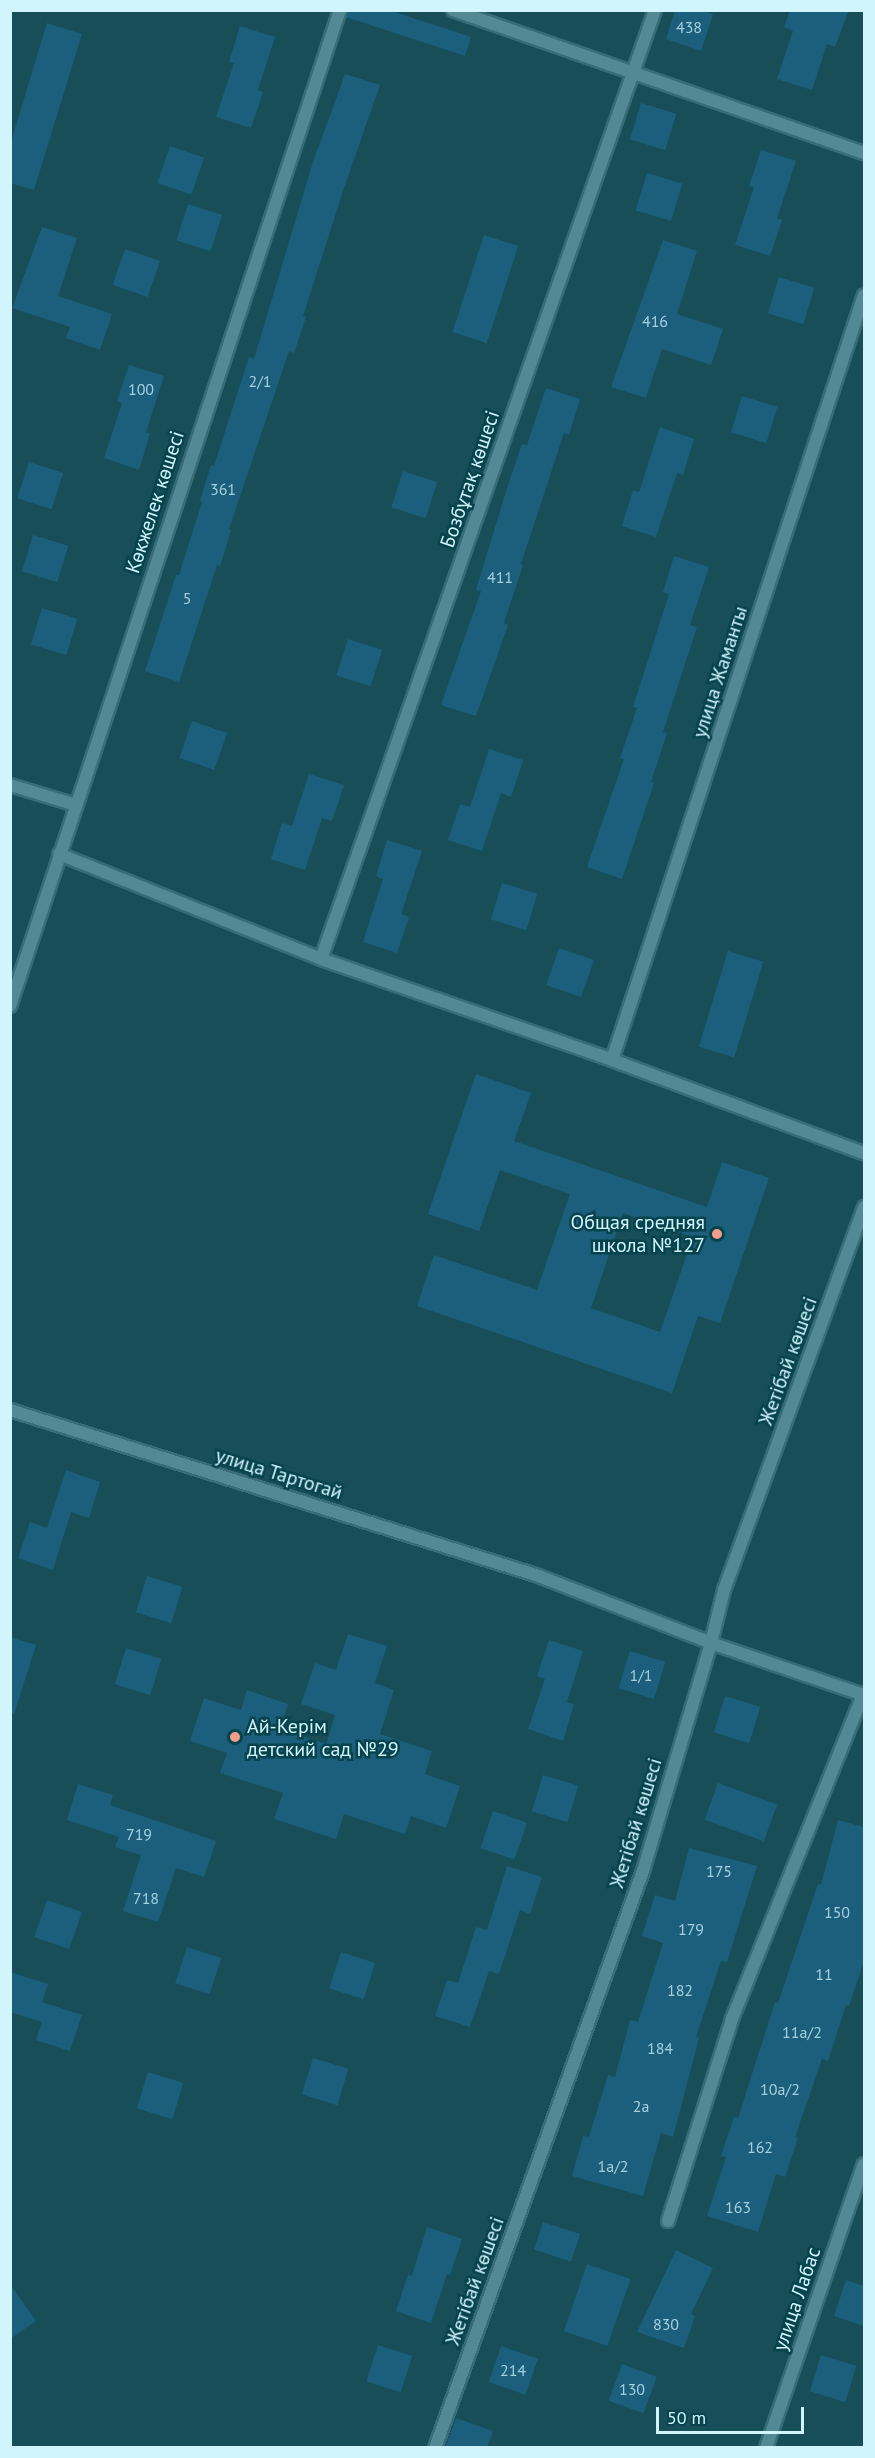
<!DOCTYPE html>
<html>
<head>
<meta charset="utf-8">
<style>
  body { margin:0 }
  #map { position:relative; width:875px; height:2458px; overflow:hidden; background:#174e58; font-family:"PT Sans",sans-serif }
  div>[style] { position:absolute }
  .building>* { inset:0; background:#1c5f7c; transform-origin:0 0 }
  .roads { filter:drop-shadow(2px 0 #386c76) drop-shadow(-2px 0 #386c76) drop-shadow(0 2px #386c76) drop-shadow(0 -2px #386c76) }
  .minor>* { height:12px; margin:-6px; padding:0 6px; transform-origin:6px; border-radius:6px; background:#528994 }
  .dots>* { width:16px; height:16px; translate:-50% -50%; box-sizing:border-box; border:3px solid #07434d; border-radius:50% }
  span { translate:-50% -50%; white-space:nowrap; text-align:center; line-height:1.15; -webkit-text-stroke:5px #07434d; paint-order:stroke }
  .number-label { font-size:16px; color:#a4d0dd }
  .number-label span { -webkit-text-stroke-width:0 }
  .street-label { font-size:20px; color:#d1f5fd }
  .poi-label { font-size:20px; color:#d1f5fd }
  .right { translate:-100% -50%; text-align:right }
  .left { translate:0 -50%; text-align:left }
  .frame { position:absolute; inset:0; border:12px solid #d1f5fd; pointer-events:none }
  .scale { position:absolute; left:656px; top:2407px; width:148px; height:27px; box-sizing:border-box; border:3px solid #d1f5fd; border-top:0; padding-left:8px; font-size:18px; line-height:21px; white-space:nowrap; color:#d1f5fd; -webkit-text-stroke:4px #07434d; paint-order:stroke }
</style>
</head>
<body>
<div id="map">
  <div class="building">
    <div style="clip-path:polygon(348px 10px,389px 10px,471px 37px,465px 56px,346px 17px)"></div>
    <div style="clip-path:polygon(675px 10px,701px 10px,713px 14px,701px 51px,666px 39px)"></div>
    <div style="clip-path:polygon(790px 10px,849px 10px,835px 47px,827px 44px,812px 90px,777px 79px,793px 31px,784px 27px)"></div>
    <div style="clip-path:polygon(47px 23px,82px 34px,34px 190px,10px 183px,10px 145px)"></div>
    <div style="clip-path:polygon(240px 26px,275px 37px,258px 90px,263px 92px,251px 128px,216px 117px,234px 63px,229px 62px)"></div>
    <div style="clip-path:polygon(345px 74px,380px 85px,344px 188px,303px 316px,306px 317px,294px 353px,289px 351px,229px 529px,231px 530px,220px 566px,217px 565px,179px 682px,145px 671px,176px 575px,179px 575px,202px 502px,200px 501px,211px 465px,214px 466px,249px 357px,254px 359px,312px 165px)"></div>
    <div style="left:641px;top:103px;width:37px;height:38px;rotate:17deg"></div>
    <div style="left:170px;top:146px;width:36px;height:39px;rotate:19deg"></div>
    <div style="clip-path:polygon(761px 150px,796px 161px,777px 218px,782px 220px,770px 256px,735px 245px,754px 187px,749px 186px)"></div>
    <div style="left:647px;top:173px;width:37px;height:39px;rotate:17deg"></div>
    <div style="left:188px;top:204px;width:36px;height:38px;rotate:18deg"></div>
    <div style="clip-path:polygon(42px 227px,77px 238px,58px 296px,112px 314px,100px 350px,66px 338px,70px 327px,12px 308px)"></div>
    <div style="left:484px;top:235px;width:36px;height:102px;rotate:18deg"></div>
    <div style="clip-path:polygon(663px 240px,697px 251px,677px 314px,723px 329px,711px 365px,662px 349px,646px 398px,611px 387px)"></div>
    <div style="left:125px;top:249px;width:37px;height:38px;rotate:19deg"></div>
    <div style="left:779px;top:277px;width:37px;height:38px;rotate:17deg"></div>
    <div style="clip-path:polygon(129px 365px,164px 376px,146px 432px,150px 434px,139px 470px,104px 458px,122px 403px,117px 401px)"></div>
    <div style="clip-path:polygon(546px 388px,580px 399px,569px 435px,564px 433px,521px 564px,523px 565px,504px 623px,508px 625px,476px 716px,441px 705px,481px 591px,476px 590px,507px 488px,522px 444px,527px 445px)"></div>
    <div style="left:742px;top:396px;width:37px;height:38px;rotate:17deg"></div>
    <div style="clip-path:polygon(660px 427px,694px 439px,683px 475px,677px 473px,656px 537px,622px 526px,633px 490px,639px 492px)"></div>
    <div style="left:29px;top:462px;width:36px;height:38px;rotate:18deg"></div>
    <div style="left:403px;top:471px;width:36px;height:38px;rotate:18deg"></div>
    <div style="left:33px;top:535px;width:37px;height:38px;rotate:17deg"></div>
    <div style="clip-path:polygon(674px 556px,709px 567px,690px 625px,697px 627px,663px 732px,667px 733px,651px 782px,654px 783px,622px 879px,587px 867px,624px 759px,620px 758px,637px 708px,633px 707px,669px 594px,663px 592px)"></div>
    <div style="left:42px;top:608px;width:37px;height:38px;rotate:17deg"></div>
    <div style="left:348px;top:639px;width:36px;height:38px;rotate:18deg"></div>
    <div style="left:192px;top:721px;width:37px;height:39px;rotate:19deg"></div>
    <div style="clip-path:polygon(489px 749px,523px 760px,511px 797px,501px 793px,482px 851px,448px 840px,460px 804px,470px 807px)"></div>
    <div style="clip-path:polygon(309px 774px,344px 785px,332px 821px,322px 818px,305px 870px,271px 859px,282px 823px,292px 826px)"></div>
    <div style="clip-path:polygon(387px 840px,422px 851px,401px 914px,409px 917px,397px 953px,363px 942px,383px 879px,376px 876px)"></div>
    <div style="left:502px;top:883px;width:37px;height:38px;rotate:17deg"></div>
    <div style="left:559px;top:948px;width:37px;height:39px;rotate:19deg"></div>
    <div style="left:728px;top:951px;width:37px;height:100px;rotate:17deg"></div>
    <div style="clip-path:polygon(evenodd,476px 1074px,531px 1093px,514px 1141px,707px 1207px,722px 1162px,769px 1178px,720px 1323px,698px 1316px,672px 1393px,417px 1306px,434px 1255px,537px 1290px,570px 1194px,500px 1170px,479px 1231px,428px 1214px,476px 1074px,623px 1213px,693px 1237px,660px 1332px,591px 1308px,623px 1213px)"></div>
    <div style="clip-path:polygon(66px 1470px,100px 1482px,89px 1518px,71px 1512px,53px 1570px,18px 1558px,30px 1522px,47px 1528px)"></div>
    <div style="left:147px;top:1576px;width:37px;height:38px;rotate:17deg"></div>
    <div style="clip-path:polygon(348px 1634px,387px 1646px,375px 1683px,394px 1690px,380px 1734px,432px 1751px,425px 1774px,460px 1786px,446px 1828px,411px 1816px,405px 1834px,344px 1814px,336px 1839px,274px 1819px,283px 1793px,220px 1773px,227px 1753px,190px 1741px,204px 1698px,241px 1710px,247px 1690px,288px 1704px,280px 1729px,326px 1744px,335px 1715px,301px 1704px,315px 1663px,336px 1670px)"></div>
    <div style="clip-path:polygon(10px 1637px,36px 1645px,14px 1714px,10px 1714px)"></div>
    <div style="clip-path:polygon(549px 1640px,583px 1651px,567px 1702px,574px 1704px,563px 1741px,528px 1729px,545px 1679px,537px 1676px)"></div>
    <div style="left:126px;top:1648px;width:37px;height:38px;rotate:17deg"></div>
    <div style="left:630px;top:1651px;width:37px;height:39px;rotate:17deg"></div>
    <div style="left:725px;top:1696px;width:37px;height:38px;rotate:17deg"></div>
    <div style="left:543px;top:1775px;width:37px;height:38px;rotate:17deg"></div>
    <div style="left:718px;top:1783px;width:63px;height:39px;rotate:20deg"></div>
    <div style="clip-path:polygon(78px 1784px,113px 1795px,110px 1805px,216px 1841px,204px 1877px,176px 1868px,158px 1922px,123px 1911px,141px 1855px,115px 1847px,119px 1837px,67px 1820px)"></div>
    <div style="left:493px;top:1811px;width:36px;height:39px;rotate:19deg"></div>
    <div style="clip-path:polygon(838px 1820px,864px 1827px,864px 1961px,849px 2006px,846px 2005px,828px 2061px,822px 2059px,795px 2137px,798px 2138px,785px 2177px,776px 2174px,758px 2232px,707px 2216px,726px 2157px,721px 2156px,734px 2117px,738px 2118px,775px 2002px,778px 2003px,818px 1884px,821px 1885px)"></div>
    <div style="clip-path:polygon(689px 1848px,757px 1866px,727px 1962px,721px 1961px,696px 2037px,699px 2038px,673px 2137px,661px 2133px,643px 2196px,572px 2176px,583px 2136px,589px 2137px,608px 2075px,615px 2077px,630px 2020px,638px 2022px,663px 1943px,642px 1936px,655px 1895px,675px 1901px)"></div>
    <div style="clip-path:polygon(507px 1866px,542px 1877px,530px 1914px,520px 1910px,499px 1974px,489px 1971px,470px 2027px,435px 2016px,447px 1980px,458px 1983px,476px 1927px,487px 1930px)"></div>
    <div style="left:47px;top:1900px;width:37px;height:39px;rotate:19deg"></div>
    <div style="left:187px;top:1947px;width:36px;height:38px;rotate:18deg"></div>
    <div style="left:341px;top:1952px;width:36px;height:38px;rotate:18deg"></div>
    <div style="clip-path:polygon(10px 1972px,48px 1984px,42px 2002px,82px 2015px,70px 2051px,36px 2040px,42px 2022px,10px 2012px)"></div>
    <div style="left:313px;top:2058px;width:37px;height:38px;rotate:17deg"></div>
    <div style="left:148px;top:2072px;width:37px;height:38px;rotate:17deg"></div>
    <div style="left:543px;top:2222px;width:39px;height:29px;rotate:18deg"></div>
    <div style="clip-path:polygon(427px 2227px,462px 2239px,450px 2275px,447px 2274px,431px 2323px,396px 2311px,408px 2275px,412px 2276px)"></div>
    <div style="clip-path:polygon(676px 2250px,713px 2268px,691px 2314px,695px 2316px,684px 2348px,637px 2332px)"></div>
    <div style="left:587px;top:2264px;width:46px;height:71px;rotate:19deg"></div>
    <div style="clip-path:polygon(846px 2280px,864px 2286px,864px 2326px,834px 2316px)"></div>
    <div style="clip-path:polygon(10px 2284px,36px 2321px,10px 2339px)"></div>
    <div style="left:378px;top:2345px;width:36px;height:38px;rotate:18deg"></div>
    <div style="left:501px;top:2346px;width:39px;height:38px;rotate:19deg"></div>
    <div style="left:821px;top:2355px;width:37px;height:38px;rotate:17deg"></div>
    <div style="left:622px;top:2364px;width:37px;height:39px;rotate:20deg"></div>
    <div style="clip-path:polygon(456px 2418px,493px 2431px,487px 2448px,445px 2448px)"></div>
  </div>
  <div class="roads">
    <div class="minor">
      <div style="left:453px;top:10px;width:435px;rotate:19.2deg"></div>
      <div style="left:10px;top:785px;width:69px;rotate:16.9deg"></div>
      <div style="left:59px;top:854px;width:282px;rotate:21.8deg"></div>
      <div style="left:321px;top:959px;width:308px;rotate:19.1deg"></div>
      <div style="left:612px;top:1060px;width:269px;rotate:20.3deg"></div>
      <div style="left:321px;top:959px;width:1006px;rotate:-70.61deg"></div>
      <div style="left:10px;top:1006px;width:1049px;rotate:-71.67deg"></div>
      <div style="left:612px;top:1060px;width:805px;rotate:-71.77deg"></div>
      <div style="left:10px;top:1410px;width:551px;rotate:17.42deg"></div>
      <div style="left:536px;top:1575px;width:188px;rotate:21.2deg"></div>
      <div style="left:711px;top:1643px;width:162px;rotate:18.8deg"></div>
      <div style="left:668px;top:2221px;width:212px;rotate:-72.4deg"></div>
      <div style="left:732px;top:2019px;width:349px;rotate:-68deg"></div>
      <div style="left:435px;top:2448px;width:613px;rotate:-70.18deg"></div>
      <div style="left:643px;top:1871px;width:238px;rotate:-73.4deg"></div>
      <div style="left:711px;top:1643px;width:55px;rotate:-76.2deg"></div>
      <div style="left:724px;top:1590px;width:408px;rotate:-69.9deg"></div>
      <div style="left:766px;top:2448px;width:300px;rotate:-71deg"></div>
    </div>
  </div>
  <div class="dots">
    <div style="left:717px;top:1234px;background:#f49d8c"></div>
    <div style="left:235px;top:1737px;background:#f49d8c"></div>
  </div>
  <div class="number-label">
    <span style="left:689px;top:27px">438</span>
    <span style="left:655px;top:321px">416</span>
    <span style="left:260px;top:381px">2/1</span>
    <span style="left:141px;top:389px">100</span>
    <span style="left:223px;top:489px">361</span>
    <span style="left:500px;top:577px">411</span>
    <span style="left:187px;top:598px">5</span>
    <span style="left:641px;top:1675px">1/1</span>
    <span style="left:139px;top:1834px">719</span>
    <span style="left:719px;top:1871px">175</span>
    <span style="left:146px;top:1898px">718</span>
    <span style="left:837px;top:1912px">150</span>
    <span style="left:691px;top:1929px">179</span>
    <span style="left:824px;top:1974px">11</span>
    <span style="left:680px;top:1990px">182</span>
    <span style="left:802px;top:2032px">11а/2</span>
    <span style="left:660px;top:2048px">184</span>
    <span style="left:780px;top:2089px">10а/2</span>
    <span style="left:641px;top:2106px">2а</span>
    <span style="left:760px;top:2147px">162</span>
    <span style="left:613px;top:2166px">1а/2</span>
    <span style="left:738px;top:2207px">163</span>
    <span style="left:666px;top:2324px">830</span>
    <span style="left:513px;top:2370px">214</span>
    <span style="left:632px;top:2389px">130</span>
  </div>
  <div class="street-label">
    <span style="left:470px;top:479px;rotate:-71deg">Бозбұтақ көшесі</span>
    <span style="left:155px;top:502px;rotate:-72deg">Көкжелек көшесі</span>
    <span style="left:720px;top:672px;rotate:-72deg">улица Жаманты</span>
    <span style="left:788px;top:1361px;rotate:-70deg">Жетібай көшесі</span>
    <span style="left:279px;top:1474px;rotate:17deg">улица Тартогай</span>
    <span style="left:636px;top:1823px;rotate:-73deg">Жетібай көшесі</span>
    <span style="left:475px;top:2281px;rotate:-70deg">Жетібай көшесі</span>
    <span style="left:797px;top:2299px;rotate:-71deg">улица Лабас</span>
  </div>
  <div class="poi-label">
    <span class="right" style="left:705px;top:1234px">Общая средняя<br>школа №127</span>
    <span class="left" style="left:247px;top:1738px">Ай-Керім<br>детский сад №29</span>
  </div>
  <div class="frame"></div>
  <div class="scale">50 m</div>
</div>
</body>
</html>
